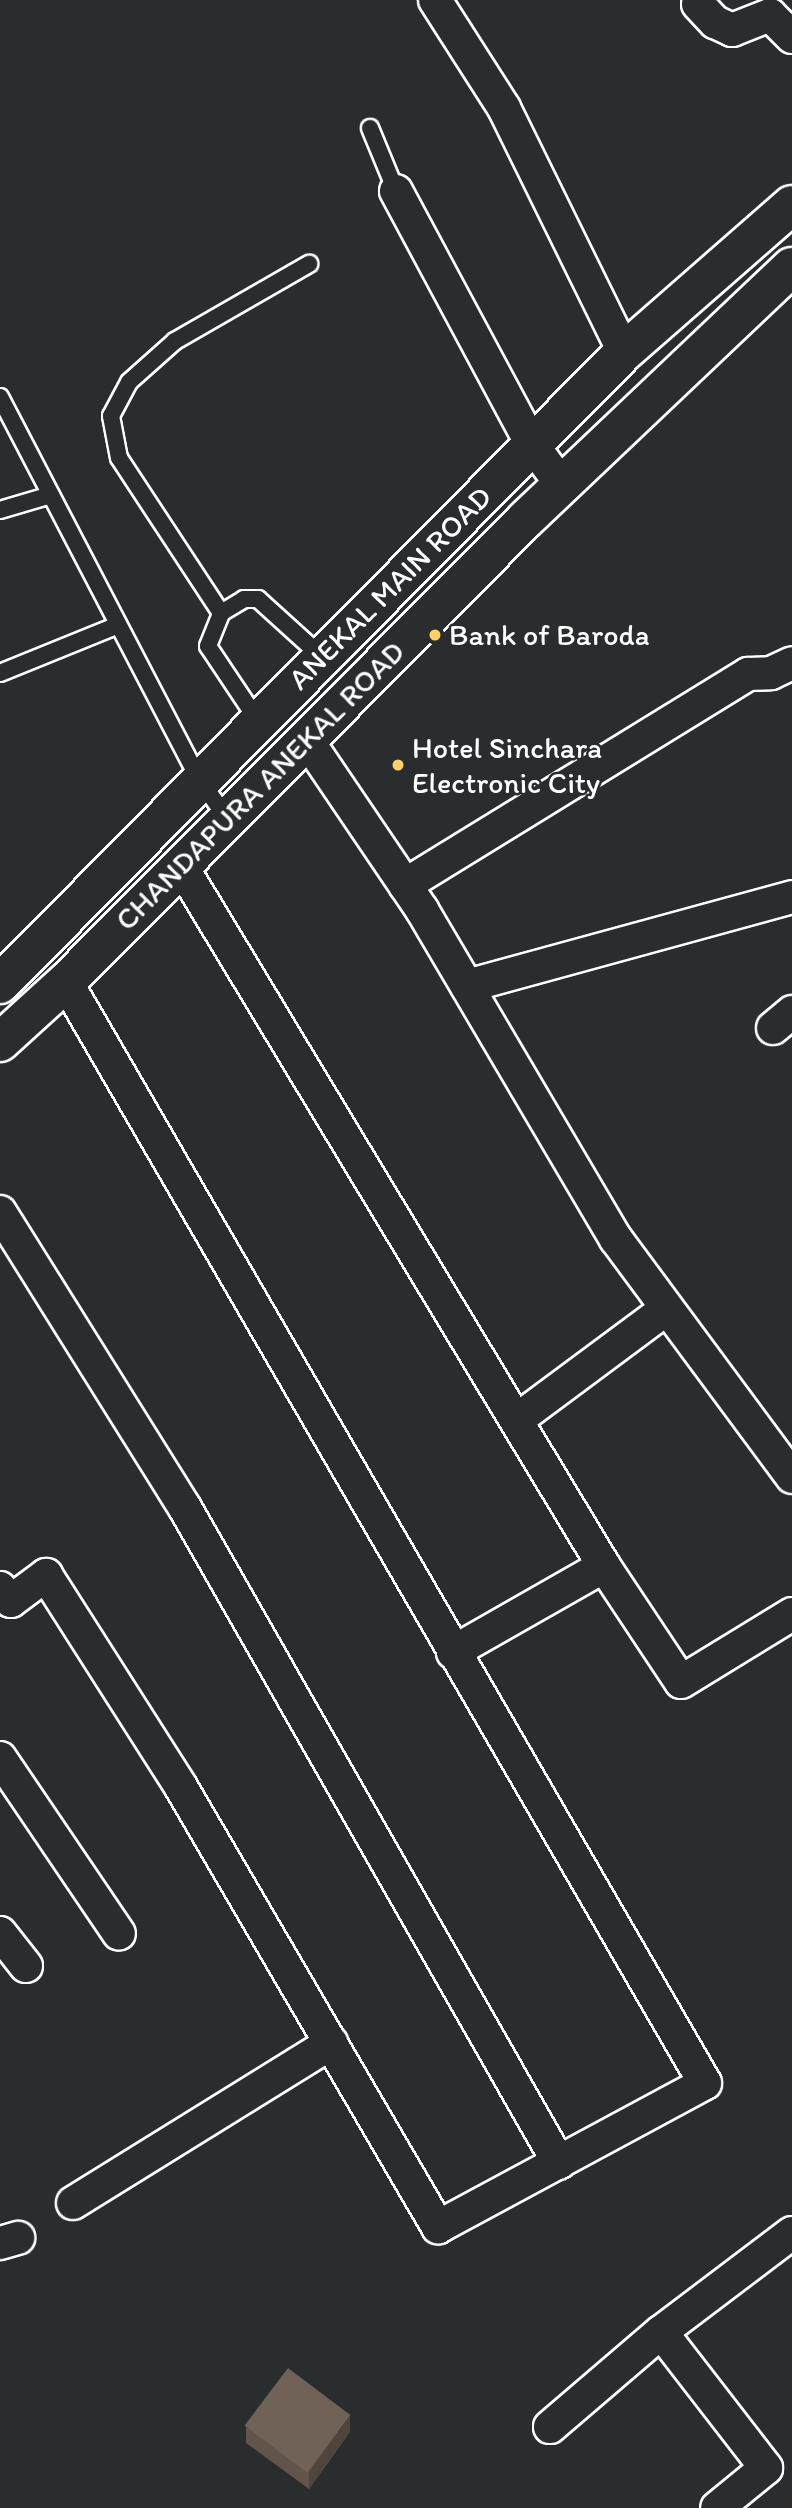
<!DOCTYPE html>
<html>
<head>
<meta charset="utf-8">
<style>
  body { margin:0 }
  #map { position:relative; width:792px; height:2508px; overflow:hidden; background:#2a2d2e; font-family:Itim,sans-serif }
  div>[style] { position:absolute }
  .roads { filter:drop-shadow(2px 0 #fff) drop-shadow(-2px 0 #fff) drop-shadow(0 2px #fff) drop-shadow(0 -2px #fff) }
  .lane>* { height:16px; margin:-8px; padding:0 8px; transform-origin:8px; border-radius:8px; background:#2a2d2e }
  .street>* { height:32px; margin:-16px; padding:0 16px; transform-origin:16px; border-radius:16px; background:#2a2d2e }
  .secondary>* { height:38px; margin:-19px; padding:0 19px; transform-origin:19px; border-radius:19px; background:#2a2d2e }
  .wall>* { inset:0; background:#61544b }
  .shaded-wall>* { inset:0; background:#4f453d }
  .building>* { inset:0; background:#716257; transform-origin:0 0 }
  .dots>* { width:19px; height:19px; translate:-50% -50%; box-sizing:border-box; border:4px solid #2a2d2e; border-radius:50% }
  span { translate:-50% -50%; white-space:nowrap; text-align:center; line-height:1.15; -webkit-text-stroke:5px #2a2d2e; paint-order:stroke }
  .street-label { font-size:30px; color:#fff }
  .poi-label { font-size:30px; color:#fff }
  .left { translate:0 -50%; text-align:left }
</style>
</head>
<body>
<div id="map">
  <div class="roads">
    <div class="lane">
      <div style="left:370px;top:128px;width:68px;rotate:67.6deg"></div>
      <div style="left:0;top:397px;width:431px;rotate:62.5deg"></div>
      <div style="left:199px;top:779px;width:48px;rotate:54.3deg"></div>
      <div style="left:0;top:510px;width:53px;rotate:-16.4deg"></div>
      <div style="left:221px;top:613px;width:186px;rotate:-123.3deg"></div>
      <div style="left:119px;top:458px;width:43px;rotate:-100.8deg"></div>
      <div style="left:111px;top:416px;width:38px;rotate:-62deg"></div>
      <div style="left:129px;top:382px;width:62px;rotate:-41.7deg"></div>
      <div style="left:175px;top:341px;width:155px;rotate:-29.9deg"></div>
      <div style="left:0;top:673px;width:127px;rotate:-22.1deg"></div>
      <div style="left:258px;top:721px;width:90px;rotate:-123.7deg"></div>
      <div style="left:208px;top:646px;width:35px;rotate:-68deg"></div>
      <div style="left:221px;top:613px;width:27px;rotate:-31deg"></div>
      <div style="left:244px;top:599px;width:14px"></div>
      <div style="left:258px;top:599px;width:86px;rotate:42.2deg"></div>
    </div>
    <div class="street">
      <div style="left:435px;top:0;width:128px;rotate:57.4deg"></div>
      <div style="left:504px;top:108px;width:272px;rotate:63.8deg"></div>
      <div style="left:698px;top:4px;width:25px;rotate:47deg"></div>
      <div style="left:715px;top:22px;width:19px;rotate:25deg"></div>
      <div style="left:732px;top:30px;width:41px;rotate:-21.5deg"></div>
      <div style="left:770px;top:15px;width:31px;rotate:45deg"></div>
      <div style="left:396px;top:191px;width:289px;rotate:61.8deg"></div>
      <div style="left:533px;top:446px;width:49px;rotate:53.4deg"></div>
      <div style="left:307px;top:740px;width:205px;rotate:55.9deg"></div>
      <div style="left:422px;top:910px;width:382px;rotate:59.5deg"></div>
      <div style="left:616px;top:1239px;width:296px;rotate:53.5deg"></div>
      <div style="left:180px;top:864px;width:820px;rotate:58.87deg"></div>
      <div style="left:604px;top:1566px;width:174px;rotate:150.3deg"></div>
      <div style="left:405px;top:885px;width:403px;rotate:-31.6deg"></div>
      <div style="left:748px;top:674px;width:23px;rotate:-2deg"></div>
      <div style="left:771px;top:673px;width:23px;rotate:-25deg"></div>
      <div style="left:467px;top:986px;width:337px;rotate:-15.3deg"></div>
      <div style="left:773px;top:1028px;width:25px;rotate:-40deg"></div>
      <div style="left:0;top:1212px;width:349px;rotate:58deg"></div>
      <div style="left:185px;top:1508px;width:754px;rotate:60.27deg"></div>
      <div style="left:518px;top:1419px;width:184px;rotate:-36.6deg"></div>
      <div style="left:604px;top:1566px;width:139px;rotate:56.4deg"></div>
      <div style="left:681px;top:1682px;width:130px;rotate:-31.5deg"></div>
      <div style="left:0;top:1588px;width:17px;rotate:50deg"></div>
      <div style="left:11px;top:1601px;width:44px;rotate:-36.6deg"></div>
      <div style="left:46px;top:1575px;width:251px;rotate:57.5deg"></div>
      <div style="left:181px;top:1787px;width:510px;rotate:59.71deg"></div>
      <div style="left:438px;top:2227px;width:303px;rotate:-28.3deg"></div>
      <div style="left:705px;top:2083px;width:1273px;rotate:-120.13deg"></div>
      <div style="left:0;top:1758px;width:212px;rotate:55.9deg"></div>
      <div style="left:0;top:1933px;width:42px;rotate:51.8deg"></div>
      <div style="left:73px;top:2203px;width:304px;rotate:-31.8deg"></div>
      <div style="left:0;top:2243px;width:19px;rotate:-16deg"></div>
      <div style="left:661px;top:2332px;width:172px;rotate:52.3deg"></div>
      <div style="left:766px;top:2468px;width:63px;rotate:140.8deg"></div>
      <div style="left:550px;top:2427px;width:146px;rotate:-40.6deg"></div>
      <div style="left:661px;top:2332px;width:164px;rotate:-37.1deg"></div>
    </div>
    <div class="secondary">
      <div style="left:0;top:984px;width:888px;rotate:-45.36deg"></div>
      <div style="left:624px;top:352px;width:223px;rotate:-41.2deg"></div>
      <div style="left:0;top:1042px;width:89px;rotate:-42.3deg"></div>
      <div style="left:66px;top:982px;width:653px;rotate:-45.19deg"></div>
      <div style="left:526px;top:519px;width:366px;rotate:-43.5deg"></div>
    </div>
  </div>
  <div class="wall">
    <div style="clip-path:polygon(246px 2426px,350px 2432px,309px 2489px,246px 2443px)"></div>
  </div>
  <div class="shaded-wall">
    <div style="clip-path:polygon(350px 2415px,350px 2432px,309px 2489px,309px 2472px)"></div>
  </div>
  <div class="building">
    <div style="left:288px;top:2368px;width:78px;height:72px;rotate:37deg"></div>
  </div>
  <div class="dots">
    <div style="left:435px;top:635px;background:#ffd166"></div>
    <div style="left:398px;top:765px;background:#ffd166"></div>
  </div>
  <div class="street-label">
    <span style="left:390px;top:588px;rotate:-45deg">ANEKAL MAIN ROAD</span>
    <span style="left:260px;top:786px;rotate:-45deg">CHANDAPURA ANEKAL ROAD</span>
  </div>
  <div class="poi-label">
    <span class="left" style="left:449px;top:635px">Bank of Baroda</span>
    <span class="left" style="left:412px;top:765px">Hotel Sinchara<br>Electronic City</span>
  </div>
</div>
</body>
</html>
